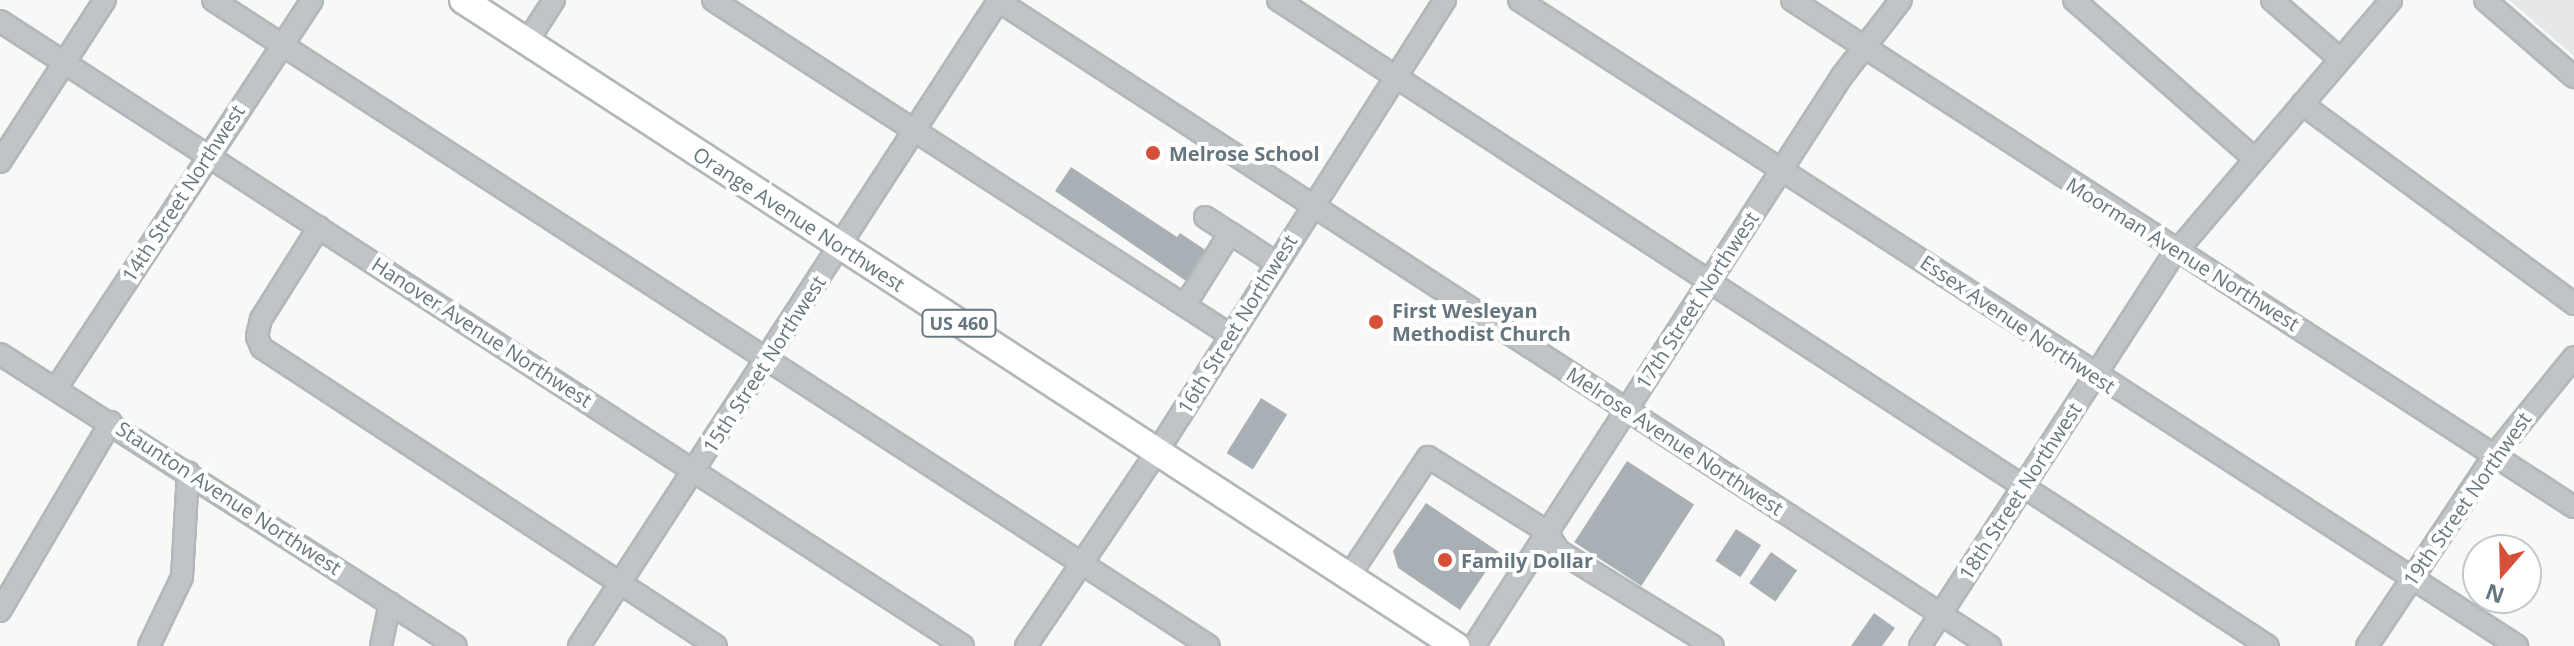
<!DOCTYPE html>
<html>
<head>
<meta charset="utf-8">
<style>
  body { margin:0 }
  #map { position:relative; width:2574px; height:646px; overflow:hidden; background:#f8f8f6; font-family:"Open Sans",sans-serif }
  div>[style] { position:absolute }
  .built>* { inset:0; background:#e6e8e7 }
  .building>* { inset:0; background:#a8b0b5; transform-origin:0 0 }
  .roads { filter:drop-shadow(2px 0 #b1b7ba) drop-shadow(-2px 0 #b1b7ba) drop-shadow(0 2px #b1b7ba) drop-shadow(0 -2px #b1b7ba) }
  .minor>* { height:20px; margin:-10px; padding:0 10px; transform-origin:10px; border-radius:10px; background:#c0c4c7 }
  .major>* { height:26px; margin:-13px; padding:0 13px; transform-origin:13px; border-radius:13px; background:#fff }
  .dots>* { width:22px; height:22px; translate:-50% -50%; box-sizing:border-box; border:4px solid #fff; border-radius:50% }
  span { translate:-50% -50%; white-space:nowrap; text-align:center; line-height:1.15; -webkit-text-stroke:8px #fff; paint-order:stroke }
  .shield-label span { padding:2px 6px; background:#fff; border:2px solid; border-radius:6px; -webkit-text-stroke-width:0 }
  .shield-label { font-size:18px; color:#66767f; font-weight:700 }
  .poi-label { font-size:20px; color:#66767f; font-weight:700 }
  .left { translate:0 -50%; text-align:left }
  .street-label { font-size:20px; color:#66767f }
  .north { position:absolute; left:2462px; top:534px; width:80px; height:80px; box-sizing:border-box; background:#fff; border:2px solid #c2c8cc; border-radius:50%; rotate:200deg; font-size:22px; font-weight:700; line-height:32px; text-align:center; color:#66767f }
  .north::after { content:''; display:block; margin:auto; width:28px; height:36px; background:#d65039; clip-path:polygon(50% 0,100% 100%,50% 72%,0 100%) }
</style>
</head>
<body>
<div id="map">
  <div class="built">
    <div style="clip-path:polygon(2509px 0,2574px 0,2574px 56px)"></div>
  </div>
  <div class="building">
    <div style="clip-path:polygon(1071px 167px,1177px 237px,1180px 233px,1207px 251px,1186px 281px,1055px 191px)"></div>
    <div style="left:1261px;top:398px;width:31px;height:65px;rotate:32deg"></div>
    <div style="left:1627px;top:461px;width:80px;height:97px;rotate:33deg"></div>
    <div style="clip-path:polygon(1426px 503px,1499px 552px,1460px 610px,1398px 568px,1393px 551px)"></div>
    <div style="left:1736px;top:529px;width:30px;height:38px;rotate:33deg"></div>
    <div style="left:1771px;top:552px;width:32px;height:38px;rotate:35deg"></div>
    <div style="clip-path:polygon(1874px 613px,1895px 628px,1882px 646px,1851px 646px)"></div>
  </div>
  <div class="roads">
    <div class="minor">
      <div style="left:213px;top:0;width:1187px;rotate:32.97deg"></div>
      <div style="left:713px;top:0;width:616px;rotate:32.94deg"></div>
      <div style="left:997px;top:0;width:1185px;rotate:33.05deg"></div>
      <div style="left:1278px;top:0;width:1182px;rotate:33.13deg"></div>
      <div style="left:1519px;top:0;width:1189px;rotate:32.91deg"></div>
      <div style="left:1792px;top:0;width:932px;rotate:32.96deg"></div>
      <div style="left:2074px;top:0;width:240px;rotate:41.3deg"></div>
      <div style="left:2272px;top:0;width:90px;rotate:40.9deg"></div>
      <div style="left:2485px;top:0;width:118px;rotate:40.9deg"></div>
      <div style="left:0;top:21px;width:1148px;rotate:32.98deg"></div>
      <div style="left:527px;top:42px;width:50px;rotate:-57.3deg"></div>
      <div style="left:2302px;top:104px;width:338px;rotate:36.3deg"></div>
      <div style="left:0;top:162px;width:193px;rotate:-57.1deg"></div>
      <div style="left:1205px;top:217px;width:30px;rotate:33deg"></div>
      <div style="left:319px;top:227px;width:109px;rotate:122.2deg"></div>
      <div style="left:261px;top:319px;width:18px;rotate:103deg"></div>
      <div style="left:257px;top:337px;width:12px;rotate:66deg"></div>
      <div style="left:262px;top:348px;width:543px;rotate:33.28deg"></div>
      <div style="left:1190px;top:297px;width:75px;rotate:-58deg"></div>
      <div style="left:1230px;top:233px;width:55px;rotate:33.1deg"></div>
      <div style="left:0;top:354px;width:541px;rotate:32.63deg"></div>
      <div style="left:57px;top:387px;width:463px;rotate:-56.6deg"></div>
      <div style="left:1349px;top:576px;width:143px;rotate:-56.4deg"></div>
      <div style="left:1428px;top:457px;width:139px;rotate:32.1deg"></div>
      <div style="left:1546px;top:531px;width:24px;rotate:57deg"></div>
      <div style="left:1559px;top:551px;width:181px;rotate:31.7deg"></div>
      <div style="left:0;top:611px;width:219px;rotate:-59.6deg"></div>
      <div style="left:149px;top:646px;width:76px;rotate:-64.4deg"></div>
      <div style="left:182px;top:577px;width:105px;rotate:-86.7deg"></div>
      <div style="left:381px;top:646px;width:44px;rotate:-78.2deg"></div>
      <div style="left:579px;top:646px;width:771px;rotate:-56.97deg"></div>
      <div style="left:1026px;top:646px;width:234px;rotate:-56deg"></div>
      <div style="left:1157px;top:452px;width:536px;rotate:-57.5deg"></div>
      <div style="left:1474px;top:646px;width:678px;rotate:-57.15deg"></div>
      <div style="left:1842px;top:76px;width:96px;rotate:-52.2deg"></div>
      <div style="left:1920px;top:646px;width:462px;rotate:-57.1deg"></div>
      <div style="left:2171px;top:258px;width:339px;rotate:-49.5deg"></div>
      <div style="left:2367px;top:646px;width:231px;rotate:-56.3deg"></div>
      <div style="left:2495px;top:454px;width:125px;rotate:-50.8deg"></div>
    </div>
    <div class="major">
      <div style="left:463px;top:0;width:1185px;rotate:33.05deg"></div>
    </div>
  </div>
  <div class="dots">
    <div style="left:1153px;top:153px;background:#d65039"></div>
    <div style="left:1376px;top:322px;background:#d65039"></div>
    <div style="left:1445px;top:560px;background:#d65039"></div>
  </div>
  <div class="shield-label">
    <span style="left:959px;top:323px">US 460</span>
  </div>
  <div class="poi-label">
    <span class="left" style="left:1169px;top:153px">Melrose School</span>
    <span class="left" style="left:1392px;top:322px">First Wesleyan<br>Methodist Church</span>
    <span class="left" style="left:1461px;top:560px">Family Dollar</span>
  </div>
  <div class="street-label">
    <span style="left:183px;top:193px;rotate:-57deg">14th Street Northwest</span>
    <span style="left:799px;top:219px;rotate:33deg">Orange Avenue Northwest</span>
    <span style="left:2183px;top:254px;rotate:32deg">Moorman Avenue Northwest</span>
    <span style="left:1697px;top:300px;rotate:-57deg">17th Street Northwest</span>
    <span style="left:1237px;top:324px;rotate:-58deg">16th Street Northwest</span>
    <span style="left:2018px;top:324px;rotate:34deg">Essex Avenue Northwest</span>
    <span style="left:482px;top:332px;rotate:33deg">Hanover Avenue Northwest</span>
    <span style="left:764px;top:364px;rotate:-57deg">15th Street Northwest</span>
    <span style="left:1675px;top:441px;rotate:33deg">Melrose Avenue Northwest</span>
    <span style="left:2020px;top:491px;rotate:-57deg">18th Street Northwest</span>
    <span style="left:229px;top:498px;rotate:33deg">Staunton Avenue Northwest</span>
    <span style="left:2467px;top:499px;rotate:-55deg">19th Street Northwest</span>
  </div>
  <div class="north">N</div>
</div>
</body>
</html>
